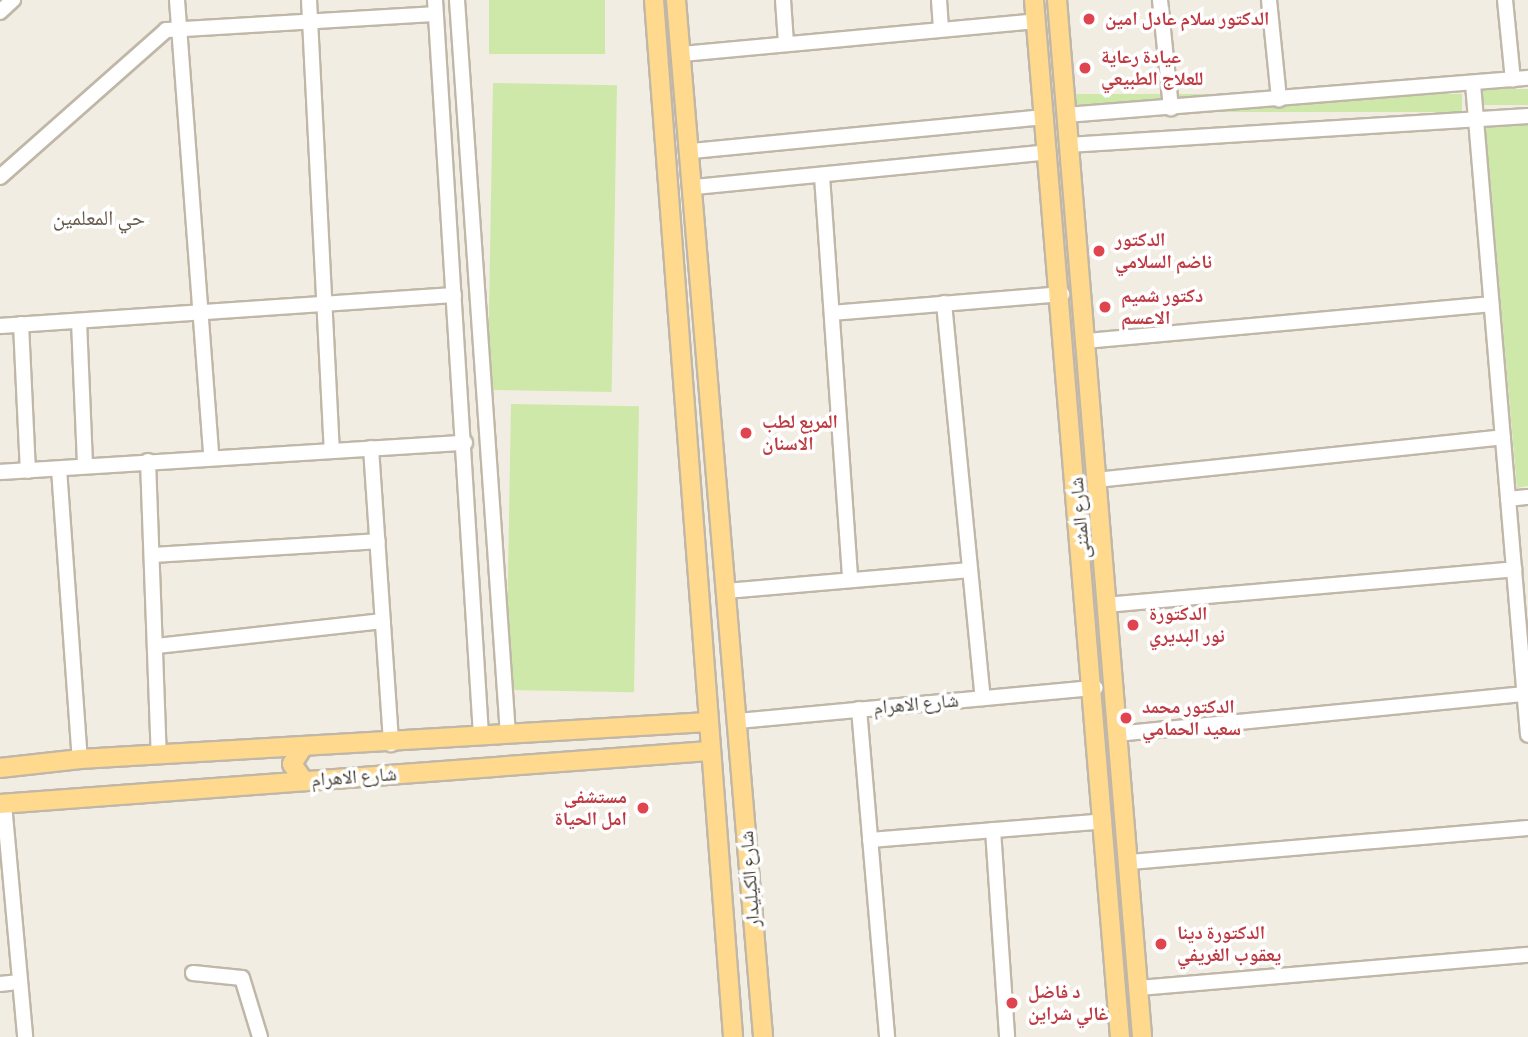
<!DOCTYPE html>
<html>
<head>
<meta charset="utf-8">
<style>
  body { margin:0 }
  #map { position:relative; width:1528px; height:1037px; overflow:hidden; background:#f2ede2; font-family:Manrope,"Noto Naskh Arabic",sans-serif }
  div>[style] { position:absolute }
  .green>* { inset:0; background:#cee8a9; transform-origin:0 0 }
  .roads { filter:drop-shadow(2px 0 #c0b7a8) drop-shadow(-2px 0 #c0b7a8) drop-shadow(0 2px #c0b7a8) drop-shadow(0 -2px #c0b7a8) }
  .minor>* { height:14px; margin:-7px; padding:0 7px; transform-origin:7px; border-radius:7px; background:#fff }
  .major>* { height:18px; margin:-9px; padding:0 9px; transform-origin:9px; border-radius:9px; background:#ffda8e }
  .dots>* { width:19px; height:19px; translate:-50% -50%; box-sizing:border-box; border:4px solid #fff; border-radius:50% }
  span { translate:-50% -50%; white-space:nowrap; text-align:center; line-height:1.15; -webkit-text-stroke:7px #fff; paint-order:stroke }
  .health-label { font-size:19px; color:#be3a42; font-weight:700 }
  .left { translate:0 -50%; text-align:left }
  .right { translate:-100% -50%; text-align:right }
  .street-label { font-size:19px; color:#433c33 }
  .neighbourhood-label { font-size:21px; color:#665a4a }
</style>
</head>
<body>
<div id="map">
  <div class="green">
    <div style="left:489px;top:0;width:116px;height:54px"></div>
    <div style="left:493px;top:83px;width:124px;height:307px;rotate:1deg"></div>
    <div style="left:1528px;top:89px;width:16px;height:45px;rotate:90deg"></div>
    <div style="left:1462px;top:94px;width:18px;height:387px;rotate:90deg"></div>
    <div style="clip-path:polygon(1528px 120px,1528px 486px,1517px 488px,1485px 124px)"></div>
    <div style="left:511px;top:404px;width:128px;height:286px;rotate:1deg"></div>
  </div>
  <div class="roads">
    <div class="minor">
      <div style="left:177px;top:0;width:458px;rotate:85.7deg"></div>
      <div style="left:309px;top:0;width:451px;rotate:87.1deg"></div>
      <div style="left:435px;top:0;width:737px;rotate:86.42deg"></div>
      <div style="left:457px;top:0;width:736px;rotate:86.03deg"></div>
      <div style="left:783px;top:0;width:43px;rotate:86deg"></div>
      <div style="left:939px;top:0;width:29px;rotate:86deg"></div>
      <div style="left:1160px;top:0;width:109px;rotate:84.2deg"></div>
      <div style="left:1269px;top:0;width:100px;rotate:84.2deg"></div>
      <div style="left:1505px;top:0;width:80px;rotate:84.3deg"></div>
      <div style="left:0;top:12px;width:18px;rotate:-43deg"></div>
      <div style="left:682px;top:54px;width:356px;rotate:-5.3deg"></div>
      <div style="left:1473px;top:84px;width:653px;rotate:85.17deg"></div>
      <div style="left:1066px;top:115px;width:463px;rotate:-4.6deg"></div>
      <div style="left:1068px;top:145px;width:461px;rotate:-3.6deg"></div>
      <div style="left:691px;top:151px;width:356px;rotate:-5.5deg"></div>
      <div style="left:822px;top:176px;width:405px;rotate:86deg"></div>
      <div style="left:0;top:177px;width:222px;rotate:-41.5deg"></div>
      <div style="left:166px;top:30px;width:269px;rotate:-3.4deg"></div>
      <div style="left:694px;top:187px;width:356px;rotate:-5.6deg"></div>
      <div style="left:944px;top:303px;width:397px;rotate:84.4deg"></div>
      <div style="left:832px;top:313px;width:231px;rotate:-4.7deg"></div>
      <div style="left:79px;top:321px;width:145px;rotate:87.6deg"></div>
      <div style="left:21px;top:324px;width:147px;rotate:87.3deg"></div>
      <div style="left:0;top:326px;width:455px;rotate:-3.9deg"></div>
      <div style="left:1086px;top:341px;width:407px;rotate:-5.2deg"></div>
      <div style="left:371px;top:448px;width:297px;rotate:86.1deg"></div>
      <div style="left:148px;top:461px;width:295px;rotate:87.9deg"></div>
      <div style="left:59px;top:469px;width:291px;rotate:85.9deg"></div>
      <div style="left:0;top:472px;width:466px;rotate:-3.6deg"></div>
      <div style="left:1096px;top:480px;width:409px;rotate:-6deg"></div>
      <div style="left:1508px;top:499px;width:20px;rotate:-6deg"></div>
      <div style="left:152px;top:555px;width:226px;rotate:-3.5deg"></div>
      <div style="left:726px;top:591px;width:245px;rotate:-4.9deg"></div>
      <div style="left:1105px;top:605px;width:411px;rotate:-5deg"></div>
      <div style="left:157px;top:646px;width:227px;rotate:-6.3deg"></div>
      <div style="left:859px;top:709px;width:329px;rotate:85.1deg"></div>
      <div style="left:738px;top:721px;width:359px;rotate:-5.3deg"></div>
      <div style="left:1116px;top:734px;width:411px;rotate:-5.6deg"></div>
      <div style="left:4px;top:804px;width:234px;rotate:84.8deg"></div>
      <div style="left:993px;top:830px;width:207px;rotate:86.1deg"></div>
      <div style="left:870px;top:840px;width:235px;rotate:-4.6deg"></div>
      <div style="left:1130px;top:862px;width:399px;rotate:-4.9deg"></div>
      <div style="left:193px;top:973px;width:49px;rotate:5.8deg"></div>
      <div style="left:242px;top:978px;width:62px;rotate:73deg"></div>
      <div style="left:0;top:984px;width:20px;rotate:-6deg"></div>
      <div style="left:1140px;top:988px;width:389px;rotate:-4.9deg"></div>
    </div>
    <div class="major">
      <div style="left:654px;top:0;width:1040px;rotate:85.64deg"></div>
      <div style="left:676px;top:0;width:1041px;rotate:85.2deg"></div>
      <div style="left:1034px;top:0;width:1041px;rotate:85.26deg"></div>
      <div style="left:1057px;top:0;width:1040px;rotate:85.31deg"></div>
      <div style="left:303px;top:747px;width:20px;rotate:123deg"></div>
      <div style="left:292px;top:764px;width:21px;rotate:55deg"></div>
      <div style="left:0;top:768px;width:81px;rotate:-6.4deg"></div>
      <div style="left:80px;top:759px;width:629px;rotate:-3.37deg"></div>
      <div style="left:0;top:804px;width:711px;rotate:-4.28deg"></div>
    </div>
  </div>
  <div class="dots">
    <div style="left:1089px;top:19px;background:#e0444e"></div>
    <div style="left:1085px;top:68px;background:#e0444e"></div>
    <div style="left:1099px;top:251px;background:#e0444e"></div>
    <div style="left:1105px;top:307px;background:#e0444e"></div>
    <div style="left:746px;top:433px;background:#e0444e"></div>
    <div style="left:1133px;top:625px;background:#e0444e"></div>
    <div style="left:1126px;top:718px;background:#e0444e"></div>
    <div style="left:643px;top:808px;background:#e0444e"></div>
    <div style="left:1161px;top:944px;background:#e0444e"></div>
    <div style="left:1012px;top:1003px;background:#e0444e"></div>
  </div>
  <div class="health-label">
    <span class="left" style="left:1105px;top:19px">الدكتور سلام عادل امين</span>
    <span class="left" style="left:1101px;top:68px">عيادة رعاية<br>للعلاج الطبيعي</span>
    <span class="left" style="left:1115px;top:251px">الدكتور<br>ناضم السلامي</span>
    <span class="left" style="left:1121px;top:307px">دكتور شميم<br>الاعسم</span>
    <span class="left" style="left:762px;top:433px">المربع لطب<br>الاسنان</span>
    <span class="left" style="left:1149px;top:625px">الدكتورة<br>نور البديري</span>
    <span class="left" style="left:1142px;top:718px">الدكتور محمد<br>سعيد الحمامي</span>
    <span class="right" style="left:627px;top:808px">مستشفى<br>امل الحياة</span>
    <span class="left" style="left:1177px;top:944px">الدكتورة دينا<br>يعقوب الغريفي</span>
    <span class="left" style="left:1028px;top:1003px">د فاضل<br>غالي شراين</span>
  </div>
  <div class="street-label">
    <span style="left:1080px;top:518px;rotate:-95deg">شارع المثنى</span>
    <span style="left:916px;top:704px;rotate:-5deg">شارع الاهرام</span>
    <span style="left:354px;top:777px;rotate:-4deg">شارع الاهرام</span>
    <span style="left:750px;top:879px;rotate:-94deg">شارع الكيليدار</span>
  </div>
  <div class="neighbourhood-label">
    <span style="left:99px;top:217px">حي المعلمین</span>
  </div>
</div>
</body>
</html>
